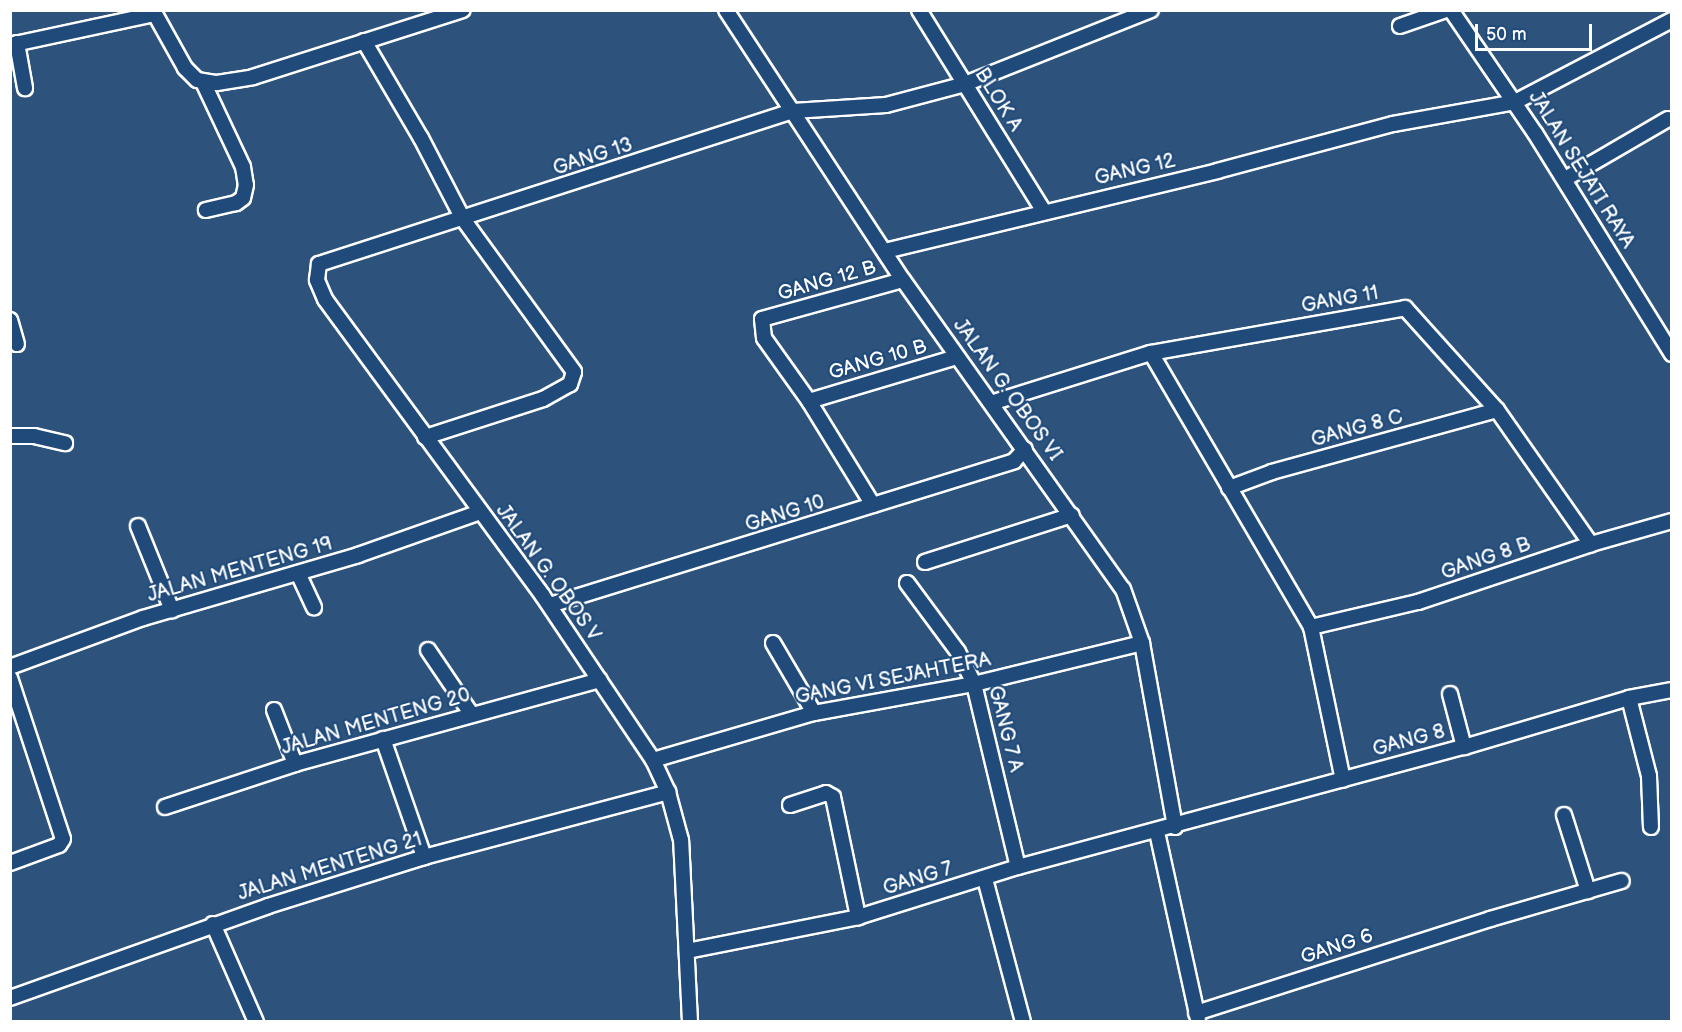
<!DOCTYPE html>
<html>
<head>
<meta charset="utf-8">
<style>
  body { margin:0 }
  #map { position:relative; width:1682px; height:1032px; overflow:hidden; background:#2d537d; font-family:"Balsamiq Sans",sans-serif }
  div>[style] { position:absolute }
  .roads { filter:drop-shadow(2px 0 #fff) drop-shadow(-2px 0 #fff) drop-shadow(0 2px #fff) drop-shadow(0 -2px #fff) }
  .street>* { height:14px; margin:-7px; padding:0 7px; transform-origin:7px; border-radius:7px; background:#1f4a7a }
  span { translate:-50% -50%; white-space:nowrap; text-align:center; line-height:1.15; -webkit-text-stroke:4.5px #1f4a7a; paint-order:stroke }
  .street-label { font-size:20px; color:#fff }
  .frame { position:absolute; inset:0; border:12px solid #fff; pointer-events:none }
  .scale { position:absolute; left:1475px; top:24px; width:117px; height:27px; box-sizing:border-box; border:3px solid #fff; border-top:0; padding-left:8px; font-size:18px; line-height:21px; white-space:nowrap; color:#fff; -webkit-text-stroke:4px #1f4a7a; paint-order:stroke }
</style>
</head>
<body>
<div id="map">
  <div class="roads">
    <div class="street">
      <div style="left:726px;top:10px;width:323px;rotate:56.8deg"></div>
      <div style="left:903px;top:280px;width:379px;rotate:54.6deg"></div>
      <div style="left:1123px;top:589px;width:57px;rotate:70.6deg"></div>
      <div style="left:1142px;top:643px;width:187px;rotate:79.8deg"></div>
      <div style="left:919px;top:10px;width:235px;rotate:58.2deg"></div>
      <div style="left:1451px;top:10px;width:149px;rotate:55.7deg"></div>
      <div style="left:1535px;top:133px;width:260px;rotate:58.2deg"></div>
      <div style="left:1400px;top:26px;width:49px;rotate:-19.2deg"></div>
      <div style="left:364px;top:41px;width:113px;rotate:59.6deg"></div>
      <div style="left:421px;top:138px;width:91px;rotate:62.6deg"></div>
      <div style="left:463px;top:219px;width:189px;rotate:54deg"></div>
      <div style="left:574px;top:372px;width:13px;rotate:108deg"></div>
      <div style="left:570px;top:384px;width:31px;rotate:151deg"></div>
      <div style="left:543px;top:399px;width:124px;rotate:162.1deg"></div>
      <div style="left:17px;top:43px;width:46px;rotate:79.9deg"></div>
      <div style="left:10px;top:45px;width:148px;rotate:-12.1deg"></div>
      <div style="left:155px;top:14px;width:62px;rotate:60.9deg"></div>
      <div style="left:185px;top:68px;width:17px;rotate:45deg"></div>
      <div style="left:197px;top:80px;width:20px;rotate:9deg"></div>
      <div style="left:217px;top:83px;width:36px;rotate:-9deg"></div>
      <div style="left:253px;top:77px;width:220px;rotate:-17.7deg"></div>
      <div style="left:203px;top:82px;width:94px;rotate:64.8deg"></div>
      <div style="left:243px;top:167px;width:18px;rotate:81deg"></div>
      <div style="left:246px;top:185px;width:13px;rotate:103deg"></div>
      <div style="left:243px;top:198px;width:9px;rotate:144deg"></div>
      <div style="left:236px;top:203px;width:31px;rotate:167deg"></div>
      <div style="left:1565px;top:179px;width:119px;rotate:-30.2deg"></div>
      <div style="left:885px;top:251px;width:342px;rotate:-13.5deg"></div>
      <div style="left:1217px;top:171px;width:182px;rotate:-15deg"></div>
      <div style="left:1393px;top:124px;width:124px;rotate:-10.2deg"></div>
      <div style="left:1515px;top:102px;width:177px;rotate:-27.6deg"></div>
      <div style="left:10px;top:320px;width:25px;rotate:74deg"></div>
      <div style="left:1151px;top:353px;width:317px;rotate:59.7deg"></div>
      <div style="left:1311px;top:627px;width:156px;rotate:78.2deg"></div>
      <div style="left:809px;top:401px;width:154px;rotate:-16.6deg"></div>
      <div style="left:991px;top:403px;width:168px;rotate:-17.4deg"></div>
      <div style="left:1151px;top:353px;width:258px;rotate:-10deg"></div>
      <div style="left:1405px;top:308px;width:137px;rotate:48deg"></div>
      <div style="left:1497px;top:410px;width:164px;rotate:55deg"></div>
      <div style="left:10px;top:436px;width:24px"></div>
      <div style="left:34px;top:436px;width:32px;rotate:13deg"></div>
      <div style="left:1229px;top:488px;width:46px;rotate:-20.4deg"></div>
      <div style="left:1272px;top:472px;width:233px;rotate:-15.4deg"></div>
      <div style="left:873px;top:505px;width:122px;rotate:-121.6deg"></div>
      <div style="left:809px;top:401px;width:77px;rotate:-125.5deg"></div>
      <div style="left:764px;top:338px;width:19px;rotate:-96deg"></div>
      <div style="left:762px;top:319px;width:146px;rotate:-15.5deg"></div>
      <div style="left:138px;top:526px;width:91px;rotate:68deg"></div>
      <div style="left:925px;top:562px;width:154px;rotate:-17.7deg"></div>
      <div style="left:298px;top:573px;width:38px;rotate:65deg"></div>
      <div style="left:907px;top:583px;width:86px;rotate:53.5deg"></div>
      <div style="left:958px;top:652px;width:36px;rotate:63deg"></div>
      <div style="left:974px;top:684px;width:188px;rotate:76.5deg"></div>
      <div style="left:550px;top:605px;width:486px;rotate:-17.2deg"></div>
      <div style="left:1014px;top:461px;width:16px;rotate:-47deg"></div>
      <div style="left:1311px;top:627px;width:110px;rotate:-13.2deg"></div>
      <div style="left:1418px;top:602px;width:182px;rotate:-18.5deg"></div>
      <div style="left:1591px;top:544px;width:84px;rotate:-15.9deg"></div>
      <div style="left:773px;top:643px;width:81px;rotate:59.6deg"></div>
      <div style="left:428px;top:650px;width:78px;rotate:55.9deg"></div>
      <div style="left:10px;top:667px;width:142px;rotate:-20.2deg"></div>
      <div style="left:143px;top:618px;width:224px;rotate:-16.3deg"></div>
      <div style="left:358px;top:555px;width:129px;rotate:-19.4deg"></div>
      <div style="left:10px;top:678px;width:169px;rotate:71.8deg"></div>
      <div style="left:63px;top:839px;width:7px;rotate:124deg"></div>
      <div style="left:59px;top:845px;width:52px;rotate:159.8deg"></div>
      <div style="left:1450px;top:694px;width:55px;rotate:75.2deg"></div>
      <div style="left:1629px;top:698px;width:81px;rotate:75.6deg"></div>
      <div style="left:1649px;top:776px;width:51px;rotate:87.8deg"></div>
      <div style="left:274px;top:710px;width:58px;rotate:68.7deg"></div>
      <div style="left:383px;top:739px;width:125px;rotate:70.8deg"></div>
      <div style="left:653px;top:760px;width:168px;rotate:-16.3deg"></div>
      <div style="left:814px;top:713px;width:163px;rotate:-10.3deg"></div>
      <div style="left:974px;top:684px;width:173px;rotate:-13.7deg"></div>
      <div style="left:790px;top:805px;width:38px;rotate:-18deg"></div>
      <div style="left:826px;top:793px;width:8px;rotate:30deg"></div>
      <div style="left:833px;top:797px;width:123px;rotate:78.2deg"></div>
      <div style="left:165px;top:807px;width:137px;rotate:-18.3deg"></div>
      <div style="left:295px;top:764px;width:316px;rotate:-15.4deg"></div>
      <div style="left:1564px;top:815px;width:80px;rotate:72.5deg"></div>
      <div style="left:1157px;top:832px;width:191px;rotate:77.6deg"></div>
      <div style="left:985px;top:879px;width:148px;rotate:75.1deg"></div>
      <div style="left:213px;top:924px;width:107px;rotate:66.3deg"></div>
      <div style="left:687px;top:951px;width:174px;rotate:-11.2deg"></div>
      <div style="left:858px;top:917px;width:168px;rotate:-17.4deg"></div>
      <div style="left:1018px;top:867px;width:462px;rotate:-15.1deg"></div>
      <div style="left:1464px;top:747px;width:172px;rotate:-16.5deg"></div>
      <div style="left:1629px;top:698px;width:44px;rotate:-10.5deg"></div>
      <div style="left:10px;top:998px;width:274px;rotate:-19.6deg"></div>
      <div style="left:268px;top:906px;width:164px;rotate:-17.4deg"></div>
      <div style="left:424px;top:857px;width:253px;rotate:-14.9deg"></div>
      <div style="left:1196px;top:1013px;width:309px;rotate:-17.7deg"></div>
      <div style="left:1490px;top:919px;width:137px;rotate:-16.1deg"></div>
      <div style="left:690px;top:1022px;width:182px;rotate:-92.8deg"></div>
      <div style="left:681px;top:840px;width:50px;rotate:-105.2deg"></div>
      <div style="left:668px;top:792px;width:35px;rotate:-115deg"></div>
      <div style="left:653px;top:760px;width:197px;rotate:-123.9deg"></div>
      <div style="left:543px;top:596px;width:368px;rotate:-126.3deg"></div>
      <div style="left:325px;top:299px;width:21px;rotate:-113deg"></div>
      <div style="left:317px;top:280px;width:16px;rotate:-83deg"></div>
      <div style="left:319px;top:264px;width:498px;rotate:-17.9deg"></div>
      <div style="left:793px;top:111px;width:93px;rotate:-3.7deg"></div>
      <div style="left:886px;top:105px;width:82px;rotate:-14.9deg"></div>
      <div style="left:965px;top:84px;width:200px;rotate:-21.7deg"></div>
    </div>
  </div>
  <div class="street-label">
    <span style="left:998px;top:100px;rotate:58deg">BLOK A</span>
    <span style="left:593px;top:157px;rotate:-18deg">GANG 13</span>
    <span style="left:1135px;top:170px;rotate:-13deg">GANG 12</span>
    <span style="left:1581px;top:170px;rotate:58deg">JALAN SEJATI RAYA</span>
    <span style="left:827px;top:281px;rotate:-16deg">GANG 12 B</span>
    <span style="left:1340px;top:300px;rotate:-10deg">GANG 11</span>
    <span style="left:878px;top:360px;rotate:-16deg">GANG 10 B</span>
    <span style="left:1007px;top:390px;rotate:54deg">JALAN G. OBOS VI</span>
    <span style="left:1357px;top:429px;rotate:-15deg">GANG 8 C</span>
    <span style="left:785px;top:514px;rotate:-17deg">GANG 10</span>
    <span style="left:1486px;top:559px;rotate:-19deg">GANG 8 B</span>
    <span style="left:240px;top:570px;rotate:-16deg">JALAN MENTENG 19</span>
    <span style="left:548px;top:573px;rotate:54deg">JALAN G. OBOS V</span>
    <span style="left:893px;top:679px;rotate:-11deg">GANG VI SEJAHTERA</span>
    <span style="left:376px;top:722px;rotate:-16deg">JALAN MENTENG 20</span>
    <span style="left:1005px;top:729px;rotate:76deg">GANG 7 A</span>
    <span style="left:1409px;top:741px;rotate:-15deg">GANG 8</span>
    <span style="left:330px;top:867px;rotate:-17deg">JALAN MENTENG 21</span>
    <span style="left:918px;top:879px;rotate:-17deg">GANG 7</span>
    <span style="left:1337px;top:947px;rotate:-18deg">GANG 6</span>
  </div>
  <div class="frame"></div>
  <div class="scale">50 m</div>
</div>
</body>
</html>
